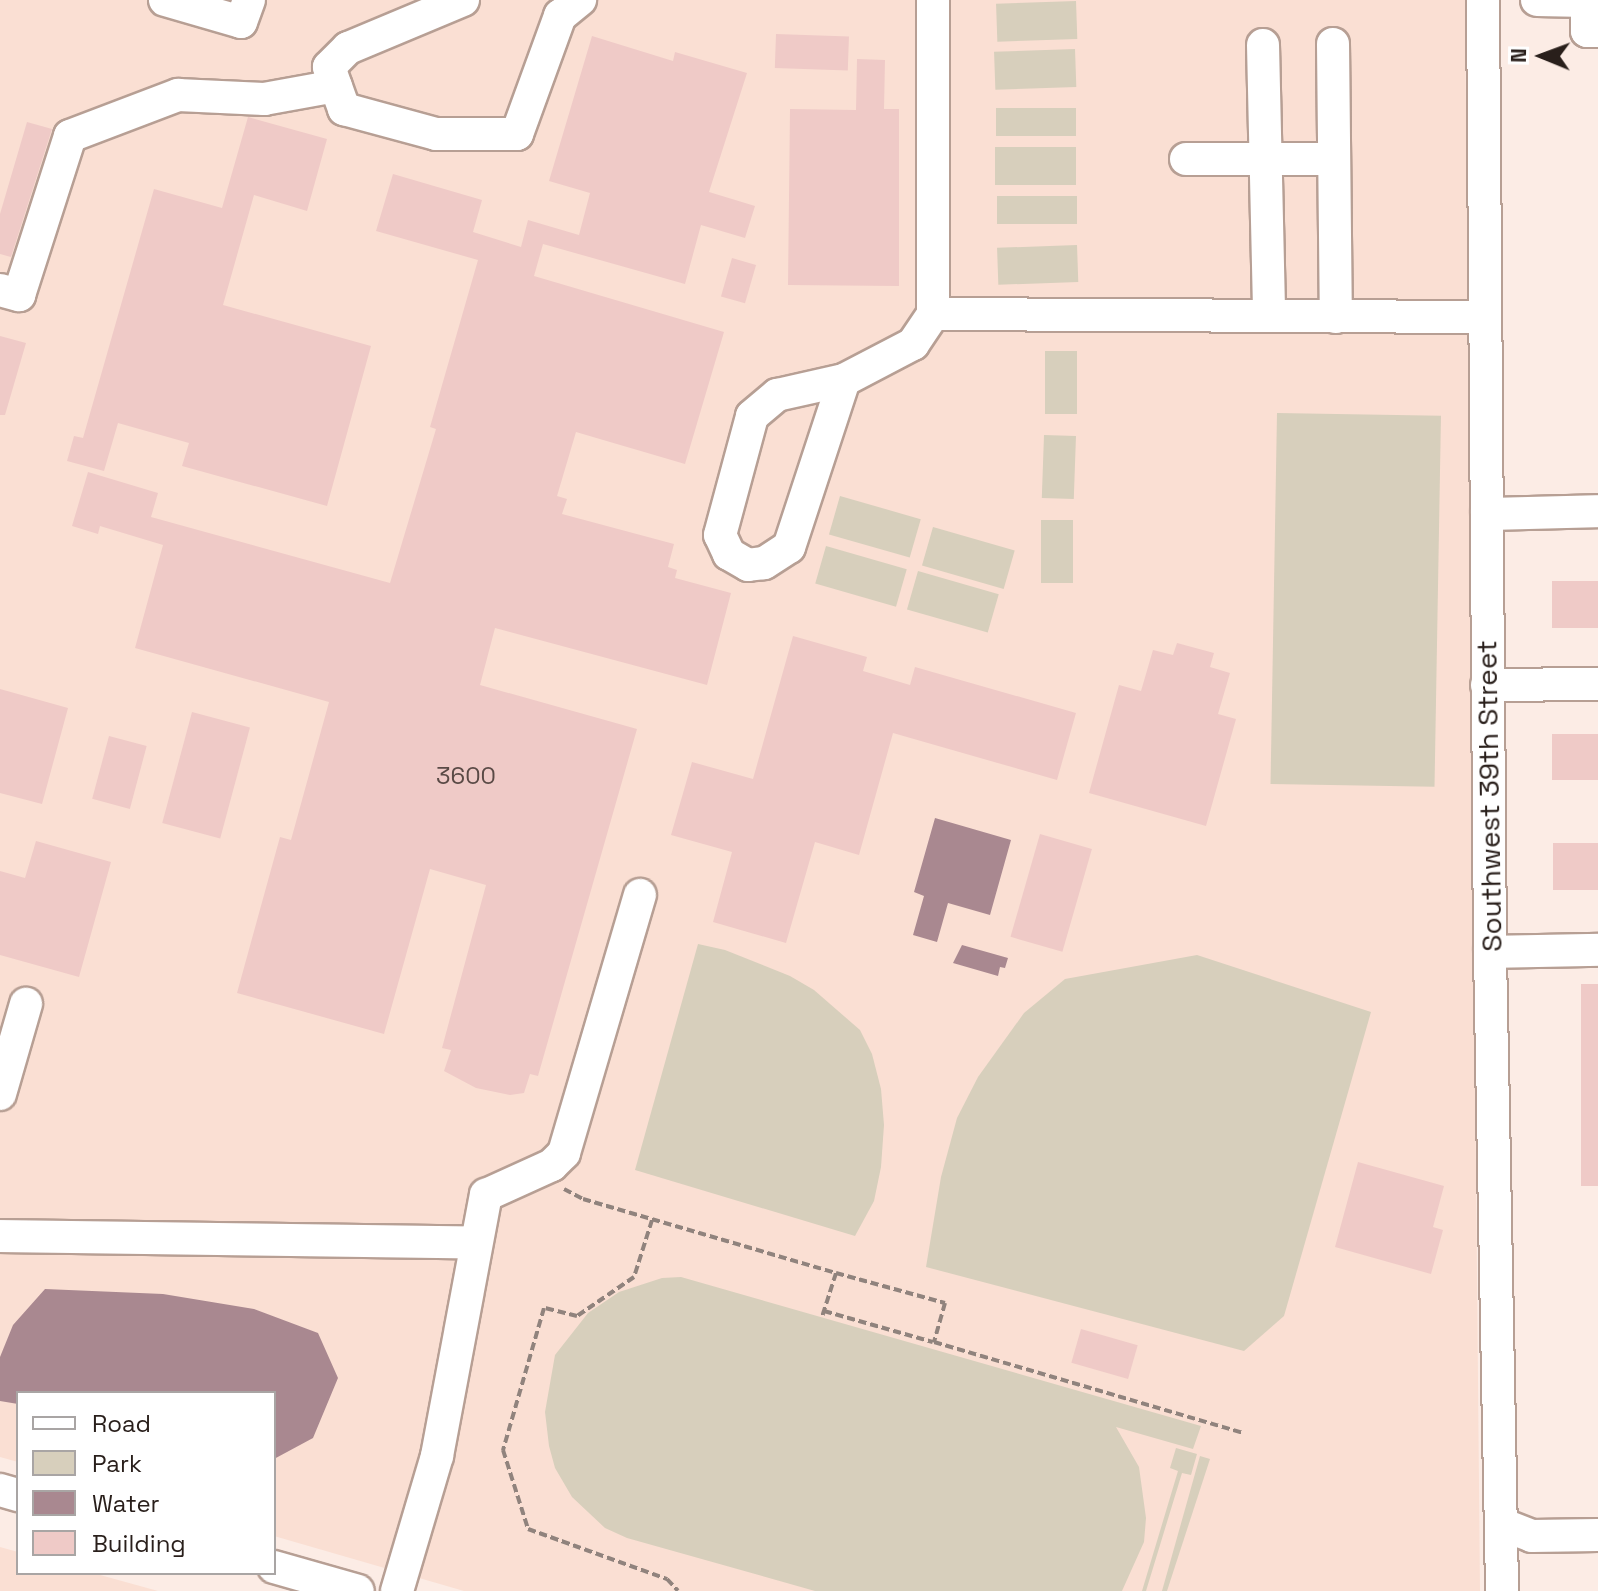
<!DOCTYPE html>
<html>
<head>
<meta charset="utf-8">
<style>
  body { margin:0 }
  #map { position:relative; width:1598px; height:1591px; overflow:hidden; background:#fcece5; font-family:"Space Grotesk",sans-serif }
  div>[style] { position:absolute }
  .built>* { inset:0; background:#fadfd3 }
  .green>* { inset:0; background:#d7cfbc; transform-origin:0 0 }
  .water>* { inset:0; background:#a98890 }
  .building>* { inset:0; background:#efcac7; transform-origin:0 0 }
  .path>* { height:4px; margin-top:-2px; transform-origin:0; background:repeating-linear-gradient(90deg,#90837d 0 8px,transparent 0 12px) }
  .roads { filter:drop-shadow(2px 0 #b79f94) drop-shadow(-2px 0 #b79f94) drop-shadow(0 2px #b79f94) drop-shadow(0 -2px #b79f94) }
  .minor>* { height:32px; margin:-16px; padding:0 16px; transform-origin:16px; border-radius:16px; background:#fff }
  span { translate:-50% -50%; white-space:nowrap; text-align:center; line-height:1.15; -webkit-text-stroke:8px #fff; paint-order:stroke }
  .number-label { font-size:24px; color:#5a4a46 }
  .number-label span { -webkit-text-stroke-width:0 }
  .street-label { font-size:28px; color:#291f1b }
  .legend { position:absolute; left:16px; top:1391px; width:260px; height:184px; box-sizing:border-box; background:#fff; border:2px solid #a9a5a4; margin:0; padding:10px 14px; list-style:none; font-size:24px; color:#291f1b }
  .legend li { display:flex; align-items:center; gap:16px; height:40px }
  .legend b { width:40px; border:2px solid #a9a5a4 }
  .north { position:absolute; left:1502px; top:16px; width:80px; height:80px; -webkit-text-stroke:6px #fff; paint-order:stroke; rotate:271deg; font-size:22px; font-weight:700; line-height:32px; text-align:center; color:#291f1b }
  .north::after { content:''; display:block; margin:auto; width:28px; height:36px; background:#291f1b; clip-path:polygon(50% 0,100% 100%,50% 72%,0 100%) }
</style>
</head>
<body>
<div id="map">
  <div class="built">
    <div style="clip-path:polygon(0 0,1465px 0,1480px 1591px,464px 1591px,274px 1536px,274px 1393px,18px 1393px,18px 1462px,0 1457px)"></div>
    <div style="clip-path:polygon(0 1547px,18px 1552px,18px 1573px,93px 1573px,158px 1591px,0 1591px)"></div>
  </div>
  <div class="green">
    <div style="left:1076px;top:1px;width:38px;height:80px;rotate:88deg"></div>
    <div style="left:1075px;top:49px;width:38px;height:81px;rotate:88deg"></div>
    <div style="left:1076px;top:108px;width:28px;height:80px;rotate:90deg"></div>
    <div style="left:995px;top:147px;width:81px;height:38px"></div>
    <div style="left:1077px;top:196px;width:28px;height:80px;rotate:90deg"></div>
    <div style="left:1077px;top:245px;width:37px;height:80px;rotate:88deg"></div>
    <div style="left:1045px;top:351px;width:32px;height:63px"></div>
    <div style="left:1277px;top:413px;width:164px;height:371px;rotate:1deg"></div>
    <div style="left:1044px;top:435px;width:32px;height:63px;rotate:2deg"></div>
    <div style="left:840px;top:496px;width:84px;height:40px;rotate:16deg"></div>
    <div style="left:1041px;top:520px;width:32px;height:63px"></div>
    <div style="left:933px;top:527px;width:85px;height:40px;rotate:16deg"></div>
    <div style="left:826px;top:546px;width:84px;height:39px;rotate:16deg"></div>
    <div style="left:918px;top:571px;width:84px;height:40px;rotate:16deg"></div>
    <div style="clip-path:polygon(698px 944px,725px 950px,790px 976px,814px 990px,860px 1030px,872px 1054px,881px 1089px,884px 1125px,881px 1167px,874px 1201px,855px 1236px,635px 1170px)"></div>
    <div style="clip-path:polygon(1197px 955px,1371px 1012px,1284px 1316px,1244px 1351px,926px 1267px,941px 1177px,957px 1118px,978px 1077px,1024px 1013px,1065px 979px)"></div>
    <div style="clip-path:polygon(681px 1277px,1201px 1426px,1193px 1449px,1116px 1427px,1139px 1467px,1146px 1518px,1144px 1542px,1122px 1591px,815px 1591px,627px 1538px,605px 1528px,572px 1497px,555px 1468px,549px 1446px,545px 1412px,555px 1355px,588px 1313px,619px 1292px,662px 1278px)"></div>
    <div style="clip-path:polygon(1176px 1448px,1197px 1454px,1191px 1475px,1182px 1473px,1146px 1591px,1142px 1591px,1178px 1471px,1170px 1468px)"></div>
    <div style="clip-path:polygon(1200px 1456px,1210px 1459px,1167px 1591px,1162px 1591px)"></div>
  </div>
  <div class="water">
    <div style="clip-path:polygon(935px 818px,1011px 840px,990px 915px,948px 903px,937px 942px,913px 935px,924px 896px,914px 892px)"></div>
    <div style="clip-path:polygon(962px 945px,1008px 958px,1005px 968px,1000px 967px,998px 976px,953px 963px)"></div>
    <div style="clip-path:polygon(45px 1289px,163px 1294px,254px 1309px,318px 1333px,338px 1378px,313px 1438px,274px 1459px,274px 1393px,18px 1393px,18px 1404px,0 1401px,0 1357px,13px 1325px)"></div>
  </div>
  <div class="building">
    <div style="left:776px;top:34px;width:73px;height:34px;rotate:2deg"></div>
    <div style="clip-path:polygon(592px 36px,673px 61px,675px 52px,747px 73px,709px 192px,755px 206px,745px 238px,701px 225px,685px 284px,543px 244px,534px 276px,724px 332px,685px 464px,576px 432px,557px 496px,567px 499px,562px 514px,674px 544px,668px 567px,677px 570px,675px 578px,731px 593px,707px 685px,495px 628px,480px 685px,637px 729px,538px 1076px,530px 1074px,524px 1093px,510px 1095px,476px 1088px,444px 1071px,451px 1050px,442px 1048px,486px 885px,430px 869px,384px 1034px,237px 993px,280px 837px,291px 840px,329px 702px,135px 648px,163px 545px,100px 526px,98px 534px,72px 526px,88px 472px,158px 493px,151px 517px,390px 583px,436px 429px,430px 427px,478px 260px,376px 231px,393px 174px,482px 200px,473px 232px,521px 247px,528px 220px,579px 235px,590px 193px,549px 181px)"></div>
    <div style="clip-path:polygon(857px 59px,885px 60px,884px 109px,899px 109px,899px 286px,788px 285px,790px 109px,856px 110px)"></div>
    <div style="clip-path:polygon(248px 117px,327px 139px,307px 211px,254px 195px,223px 305px,371px 346px,327px 506px,182px 466px,189px 443px,118px 423px,104px 471px,67px 461px,74px 436px,83px 438px,154px 189px,222px 208px)"></div>
    <div style="clip-path:polygon(27px 122px,52px 129px,11px 257px,0 254px,0 214px)"></div>
    <div style="left:732px;top:258px;width:25px;height:40px;rotate:16deg"></div>
    <div style="clip-path:polygon(0 336px,26px 343px,5px 415px,0 415px)"></div>
    <div style="left:1552px;top:581px;width:46px;height:47px"></div>
    <div style="clip-path:polygon(793px 636px,867px 657px,863px 671px,910px 685px,915px 667px,1076px 713px,1057px 780px,893px 733px,859px 855px,815px 842px,786px 943px,713px 922px,732px 852px,671px 835px,692px 762px,753px 779px)"></div>
    <div style="clip-path:polygon(1177px 643px,1214px 653px,1210px 667px,1230px 673px,1218px 714px,1236px 719px,1206px 826px,1089px 793px,1119px 685px,1141px 691px,1153px 650px,1173px 655px)"></div>
    <div style="clip-path:polygon(0 689px,68px 708px,42px 804px,0 793px)"></div>
    <div style="left:192px;top:712px;width:60px;height:115px;rotate:15deg"></div>
    <div style="left:1552px;top:734px;width:46px;height:46px"></div>
    <div style="left:109px;top:736px;width:39px;height:65px;rotate:15deg"></div>
    <div style="left:1040px;top:834px;width:54px;height:107px;rotate:16deg"></div>
    <div style="clip-path:polygon(36px 841px,111px 862px,79px 977px,0 955px,0 871px,25px 878px)"></div>
    <div style="left:1553px;top:843px;width:45px;height:47px"></div>
    <div style="left:1581px;top:984px;width:17px;height:202px"></div>
    <div style="clip-path:polygon(1358px 1162px,1444px 1186px,1433px 1227px,1443px 1230px,1431px 1274px,1335px 1247px)"></div>
    <div style="left:1081px;top:1329px;width:59px;height:35px;rotate:16deg"></div>
  </div>
  <div class="path">
    <div style="left:564px;top:1189px;width:21px;rotate:28deg"></div>
    <div style="left:583px;top:1199px;width:264px;rotate:16.3deg"></div>
    <div style="left:836px;top:1273px;width:46px;rotate:107.7deg"></div>
    <div style="left:652px;top:1220px;width:60px;rotate:107.5deg"></div>
    <div style="left:634px;top:1277px;width:69px;rotate:145.6deg"></div>
    <div style="left:577px;top:1316px;width:34px;rotate:-166deg"></div>
    <div style="left:544px;top:1308px;width:148px;rotate:106.1deg"></div>
    <div style="left:503px;top:1450px;width:83px;rotate:72.4deg"></div>
    <div style="left:528px;top:1529px;width:148px;rotate:19.8deg"></div>
    <div style="left:667px;top:1579px;width:16px;rotate:47deg"></div>
    <div style="left:836px;top:1273px;width:113px;rotate:15.4deg"></div>
    <div style="left:945px;top:1303px;width:41px;rotate:105.8deg"></div>
    <div style="left:934px;top:1342px;width:322px;rotate:16.4deg"></div>
    <div style="left:824px;top:1311px;width:113px;rotate:15.9deg"></div>
  </div>
  <div class="roads">
    <div class="minor">
      <div style="left:165px;top:0;width:79px;rotate:16.1deg"></div>
      <div style="left:241px;top:22px;width:23px;rotate:-70deg"></div>
      <div style="left:463px;top:0;width:125px;rotate:157.3deg"></div>
      <div style="left:348px;top:48px;width:27px;rotate:135deg"></div>
      <div style="left:329px;top:67px;width:45px;rotate:70.3deg"></div>
      <div style="left:344px;top:109px;width:95px;rotate:15.2deg"></div>
      <div style="left:436px;top:134px;width:81px"></div>
      <div style="left:517px;top:134px;width:126px;rotate:-70deg"></div>
      <div style="left:560px;top:16px;width:26px;rotate:-39deg"></div>
      <div style="left:933px;top:0;width:314px;rotate:90deg"></div>
      <div style="left:933px;top:314px;width:551px;rotate:0.31deg"></div>
      <div style="left:1483px;top:0;width:952px;rotate:89.58deg"></div>
      <div style="left:1490px;top:952px;width:639px;rotate:88.92deg"></div>
      <div style="left:1537px;top:0;width:50px;rotate:1.1deg"></div>
      <div style="left:1587px;top:0;width:31px;rotate:90deg"></div>
      <div style="left:1587px;top:31px;width:11px"></div>
      <div style="left:1333px;top:44px;width:273px;rotate:89.4deg"></div>
      <div style="left:1263px;top:45px;width:270px;rotate:88.7deg"></div>
      <div style="left:1186px;top:159px;width:148px"></div>
      <div style="left:0;top:290px;width:20px;rotate:15deg"></div>
      <div style="left:19px;top:295px;width:167px;rotate:-72.2deg"></div>
      <div style="left:70px;top:136px;width:116px;rotate:-20.8deg"></div>
      <div style="left:178px;top:95px;width:86px;rotate:2.7deg"></div>
      <div style="left:264px;top:99px;width:73px;rotate:-10.2deg"></div>
      <div style="left:844px;top:380px;width:176px;rotate:108.2deg"></div>
      <div style="left:789px;top:547px;width:30px;rotate:147deg"></div>
      <div style="left:764px;top:563px;width:16px;rotate:173deg"></div>
      <div style="left:748px;top:565px;width:22px;rotate:-150deg"></div>
      <div style="left:729px;top:554px;width:21px;rotate:-115deg"></div>
      <div style="left:720px;top:535px;width:123px;rotate:-74.9deg"></div>
      <div style="left:752px;top:416px;width:33px;rotate:-40deg"></div>
      <div style="left:777px;top:395px;width:69px;rotate:-12.6deg"></div>
      <div style="left:844px;top:380px;width:78px;rotate:-27.6deg"></div>
      <div style="left:913px;top:344px;width:36px;rotate:-56deg"></div>
      <div style="left:1487px;top:514px;width:111px;rotate:-1.5deg"></div>
      <div style="left:1487px;top:685px;width:111px;rotate:-0.5deg"></div>
      <div style="left:1490px;top:952px;width:108px;rotate:-1.1deg"></div>
      <div style="left:0;top:1094px;width:94px;rotate:-73.9deg"></div>
      <div style="left:0;top:1236px;width:476px;rotate:0.8deg"></div>
      <div style="left:0;top:1490px;width:19px;rotate:16deg"></div>
      <div style="left:1501px;top:1524px;width:33px;rotate:21deg"></div>
      <div style="left:1532px;top:1536px;width:66px;rotate:-0.9deg"></div>
      <div style="left:274px;top:1567px;width:87px;rotate:15.9deg"></div>
      <div style="left:397px;top:1591px;width:141px;rotate:-73.5deg"></div>
      <div style="left:437px;top:1456px;width:266px;rotate:-79.4deg"></div>
      <div style="left:486px;top:1195px;width:72px;rotate:-24.4deg"></div>
      <div style="left:552px;top:1165px;width:17px;rotate:-45deg"></div>
      <div style="left:564px;top:1153px;width:269px;rotate:-73.6deg"></div>
    </div>
  </div>
  <div class="number-label">
    <span style="left:466px;top:776px">3600</span>
  </div>
  <div class="street-label">
    <span style="left:1489px;top:796px;rotate:-91deg">Southwest 39th Street</span>
  </div>
  <ul class="legend">
  <li><b style="height:10px;background:#fff"></b>Road</li>
  <li><b style="height:22px;background:#d7cfbc"></b>Park</li>
  <li><b style="height:22px;background:#a98890"></b>Water</li>
  <li><b style="height:22px;background:#efcac7"></b>Building</li>
  </ul>
  <div class="north">N</div>
</div>
</body>
</html>
